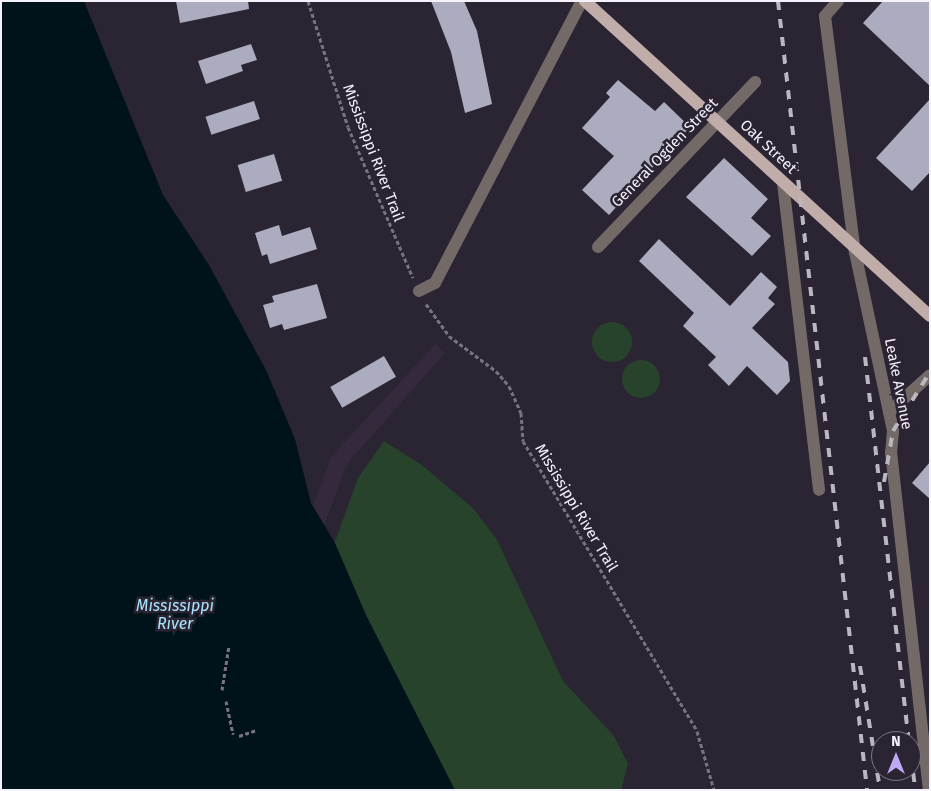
<!DOCTYPE html>
<html>
<head>
<meta charset="utf-8">
<style>
  body { margin:0 }
  #map { position:relative; width:931px; height:791px; overflow:hidden; background:#2b2432; font-family:"Fira Sans",sans-serif }
  div>[style] { position:absolute }
  .built>* { inset:0; background:#34293d }
  .green>* { inset:0; background:#28432b }
  .round { border-radius:50% }
  .water>* { inset:0; background:#00131b }
  .building>* { inset:0; background:#abacbf; transform-origin:0 0 }
  .path>* { height:3px; margin-top:-1.5px; transform-origin:0; background:repeating-linear-gradient(90deg,#79737f 0 4px,transparent 0 6.5px) }
  .minor>* { height:12px; margin:-6px; padding:0 6px; transform-origin:6px; border-radius:6px; background:#736a68 }
  .major>* { height:12px; margin:-6px; padding:0 6px; transform-origin:6px; border-radius:6px; background:#c0aca8 }
  .rail>* { height:4px; margin-top:-2px; transform-origin:0; background:repeating-linear-gradient(90deg,#bbb7c1 0 9px,transparent 0 18px) }
  span { translate:-50% -50%; white-space:nowrap; text-align:center; line-height:1.15; -webkit-text-stroke:5px #2b2432; paint-order:stroke }
  .street-label { font-size:15px; color:#f6f2fb }
  .water-label { font-size:16px; color:#aae3fd; font-style:italic }
  .frame { position:absolute; inset:0; border:2px solid #f6f2fb; pointer-events:none }
  .north { position:absolute; left:871px; top:731px; width:50px; height:50px; box-sizing:border-box; background:#2b2432; border:1px solid #7c7682; border-radius:50%; rotate:0deg; font-size:14px; font-weight:700; line-height:20px; text-align:center; color:#f6f2fb }
  .north::after { content:''; display:block; margin:auto; width:18px; height:22px; background:#bea9f5; clip-path:polygon(50% 0,100% 100%,50% 72%,0 100%) }
</style>
</head>
<body>
<div id="map">
  <div class="built">
    <div style="clip-path:polygon(435px 344px,445px 353px,347px 464px,271px 669px,251px 673px,331px 457px)"></div>
  </div>
  <div class="green">
    <div class="round" style="left:592px;top:322px;width:40px;height:40px"></div>
    <div class="round" style="left:622px;top:360px;width:38px;height:38px"></div>
    <div style="clip-path:polygon(384px 441px,423px 466px,474px 509px,497px 540px,563px 681px,614px 736px,628px 764px,621px 790px,415px 790px,320px 583px,358px 478px)"></div>
  </div>
  <div class="water">
    <div style="clip-path:polygon(1px 1px,84px 1px,163px 195px,209px 265px,266px 370px,295px 439px,311px 503px,335px 543px,366px 615px,455px 790px,1px 790px)"></div>
  </div>
  <div class="building">
    <div style="clip-path:polygon(176px 1px,248px 1px,249px 9px,180px 23px)"></div>
    <div style="clip-path:polygon(431px 1px,464px 1px,477px 31px,492px 104px,465px 113px,451px 52px)"></div>
    <div style="clip-path:polygon(883px 1px,930px 1px,930px 86px,863px 23px)"></div>
    <div style="clip-path:polygon(251px 44px,257px 60px,241px 65px,243px 71px,206px 84px,198px 61px)"></div>
    <div style="clip-path:polygon(618px 80px,655px 111px,664px 102px,690px 127px,609px 215px,582px 190px,614px 156px,582px 128px,610px 97px,606px 93px)"></div>
    <div style="clip-path:polygon(930px 99px,930px 172px,912px 191px,876px 158px)"></div>
    <div style="left:254px;top:101px;width:19px;height:51px;rotate:72deg"></div>
    <div style="left:274px;top:154px;width:28px;height:38px;rotate:73deg"></div>
    <div style="clip-path:polygon(724px 158px,768px 199px,751px 218px,771px 236px,752px 256px,686px 197px)"></div>
    <div style="clip-path:polygon(279px 225px,282px 236px,310px 227px,317px 249px,270px 264px,267px 254px,262px 256px,255px 233px)"></div>
    <div style="clip-path:polygon(659px 239px,730px 306px,761px 272px,777px 287px,768px 298px,775px 304px,752px 328px,788px 362px,790px 381px,777px 395px,747px 366px,729px 386px,708px 365px,716px 357px,683px 326px,694px 313px,639px 261px)"></div>
    <div style="clip-path:polygon(317px 284px,327px 318px,284px 330px,282px 324px,270px 328px,263px 305px,274px 302px,272px 296px)"></div>
    <div style="left:384px;top:356px;width:24px;height:62px;rotate:60deg"></div>
    <div style="clip-path:polygon(930px 462px,930px 499px,912px 483px)"></div>
  </div>
  <div class="path">
    <div style="left:308px;top:1px;width:132px;rotate:72.4deg"></div>
    <div style="left:348px;top:127px;width:164px;rotate:66.7deg"></div>
    <div style="left:426px;top:304px;width:39px;rotate:54deg"></div>
    <div style="left:449px;top:336px;width:59px;rotate:36.7deg"></div>
    <div style="left:496px;top:371px;width:20px;rotate:49deg"></div>
    <div style="left:509px;top:386px;width:30px;rotate:66deg"></div>
    <div style="left:521px;top:413px;width:28px;rotate:86deg"></div>
    <div style="left:523px;top:441px;width:338px;rotate:59deg"></div>
    <div style="left:697px;top:731px;width:61px;rotate:73.9deg"></div>
    <div style="left:222px;top:690px;width:45px;rotate:-81deg"></div>
    <div style="left:226px;top:701px;width:34px;rotate:78deg"></div>
    <div style="left:239px;top:736px;width:18px;rotate:-19deg"></div>
  </div>
  <div class="minor">
    <div style="left:838px;top:1px;width:20px;rotate:131deg"></div>
    <div style="left:825px;top:16px;width:238px;rotate:82.8deg"></div>
    <div style="left:855px;top:252px;width:183px;rotate:78deg"></div>
    <div style="left:893px;top:431px;width:21px;rotate:95deg"></div>
    <div style="left:891px;top:452px;width:340px;rotate:83.6deg"></div>
    <div style="left:783px;top:183px;width:309px;rotate:83.3deg"></div>
    <div style="left:598px;top:247px;width:228px;rotate:-46.4deg"></div>
    <div style="left:419px;top:291px;width:18px;rotate:-27deg"></div>
    <div style="left:435px;top:283px;width:318px;rotate:-62.5deg"></div>
    <div style="left:889px;top:412px;width:55px;rotate:-42.1deg"></div>
  </div>
  <div class="major">
    <div style="left:585px;top:1px;width:467px;rotate:42.4deg"></div>
  </div>
  <div class="rail">
    <div style="left:778px;top:1px;width:794px;rotate:83.56deg"></div>
    <div style="left:865px;top:357px;width:387px;rotate:83.5deg"></div>
    <div style="left:884px;top:482px;width:52px;rotate:-80deg"></div>
    <div style="left:893px;top:431px;width:70px;rotate:-57.9deg"></div>
    <div style="left:860px;top:666px;width:126px;rotate:80.8deg"></div>
    <div style="left:911px;top:755px;width:35px;rotate:83deg"></div>
  </div>
  <div class="street-label">
    <span style="left:768px;top:147px;rotate:43deg">Oak Street</span>
    <span style="left:373px;top:153px;rotate:69deg">Mississippi River Trail</span>
    <span style="left:665px;top:153px;rotate:-46deg">General Ogden Street</span>
    <span style="left:898px;top:384px;rotate:79deg">Leake Avenue</span>
    <span style="left:576px;top:508px;rotate:59deg">Mississippi River Trail</span>
  </div>
  <div class="water-label">
    <span style="left:175px;top:615px">Mississippi<br>River</span>
  </div>
  <div class="frame"></div>
  <div class="north">N</div>
</div>
</body>
</html>
